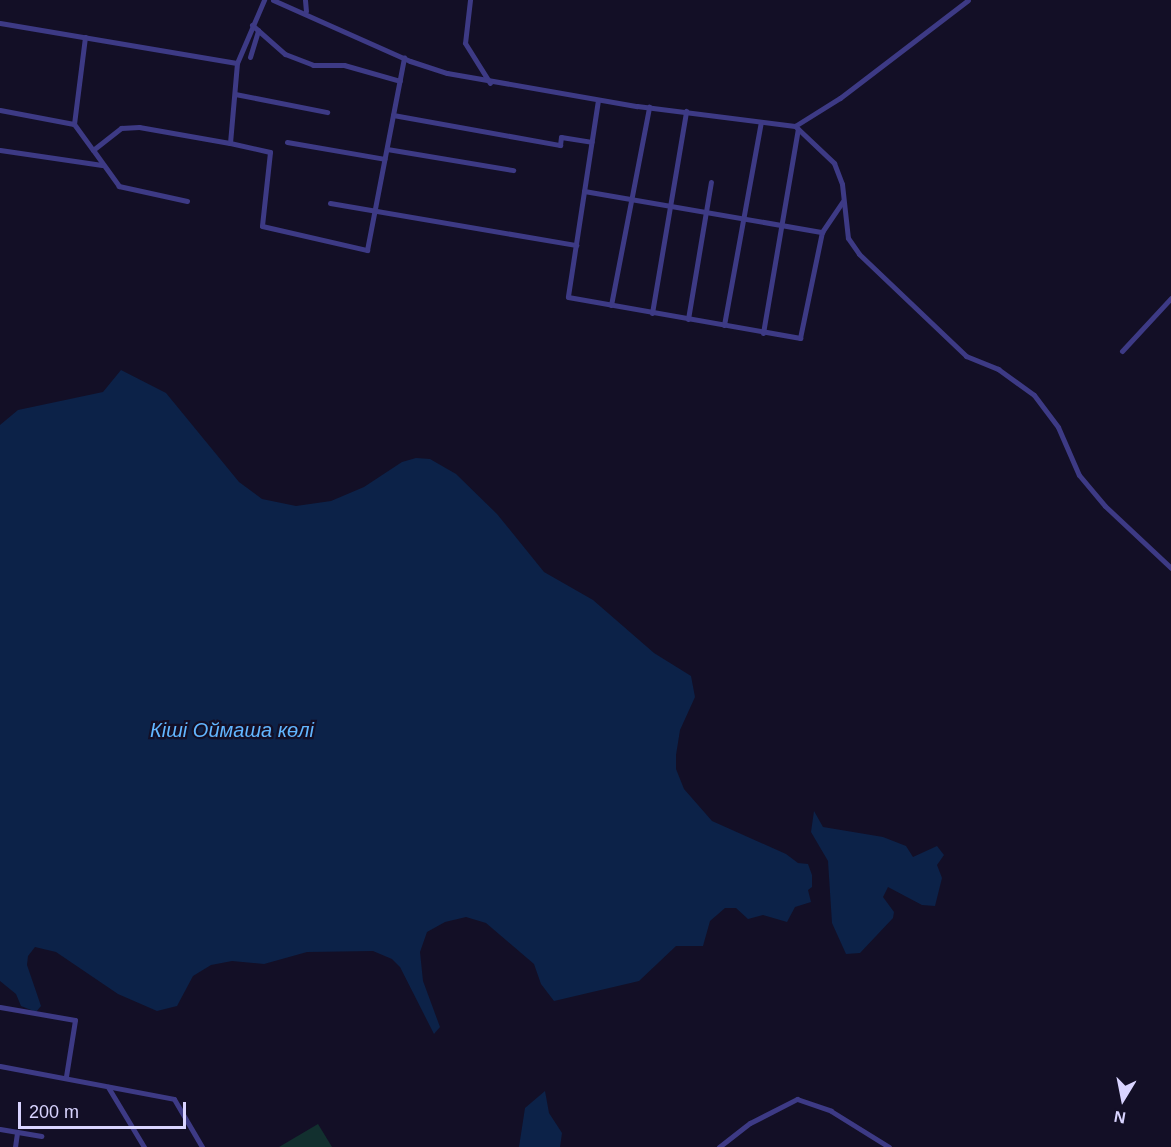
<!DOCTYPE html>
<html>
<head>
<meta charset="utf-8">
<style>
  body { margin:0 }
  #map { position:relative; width:1171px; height:1147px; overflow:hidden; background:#130f26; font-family:Arial,sans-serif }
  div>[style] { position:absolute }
  .green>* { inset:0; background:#12302f }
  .water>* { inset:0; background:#0c2248 }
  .minor>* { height:5px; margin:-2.5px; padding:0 2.5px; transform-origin:2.5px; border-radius:2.5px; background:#3d3a85 }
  span { translate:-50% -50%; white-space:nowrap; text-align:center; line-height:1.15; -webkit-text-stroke:4.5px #130f26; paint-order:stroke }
  .water-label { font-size:20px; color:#62b6ff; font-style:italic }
  .north { position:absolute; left:1093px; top:1069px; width:60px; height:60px; -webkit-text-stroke:4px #130f26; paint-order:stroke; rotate:190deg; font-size:16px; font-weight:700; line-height:24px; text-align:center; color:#d9d4ff }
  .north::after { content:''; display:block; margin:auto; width:21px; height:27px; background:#d9d4ff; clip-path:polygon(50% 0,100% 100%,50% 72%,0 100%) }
  .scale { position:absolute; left:18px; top:1102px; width:168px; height:27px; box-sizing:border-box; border:3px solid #d9d4ff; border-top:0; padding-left:8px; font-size:18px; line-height:21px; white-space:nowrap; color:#d9d4ff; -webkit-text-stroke:4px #130f26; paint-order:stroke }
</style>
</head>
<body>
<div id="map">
  <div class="green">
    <div style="clip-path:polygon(318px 1124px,332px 1147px,279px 1147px)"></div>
  </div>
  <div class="water">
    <div style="clip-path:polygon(121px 370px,166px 393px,239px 482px,262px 499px,296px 506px,331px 501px,364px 487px,402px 462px,416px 458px,430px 459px,456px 474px,497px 514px,544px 572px,593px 600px,654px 653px,691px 676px,695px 697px,680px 730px,676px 755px,676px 769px,684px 789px,712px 821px,786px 854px,798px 863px,808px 864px,812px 875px,812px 887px,808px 890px,811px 902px,795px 907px,787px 922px,763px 915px,748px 919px,736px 908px,725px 908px,710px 921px,703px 946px,676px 946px,639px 981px,554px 1001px,541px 984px,534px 964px,486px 923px,466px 917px,445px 922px,427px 932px,420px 952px,423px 981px,440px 1027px,434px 1034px,400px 967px,392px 959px,373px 951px,307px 952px,264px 964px,232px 961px,211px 965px,193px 976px,177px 1006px,157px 1011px,118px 994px,56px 952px,35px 947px,28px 956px,27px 965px,41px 1006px,36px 1012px,21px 1006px,16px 994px,0 981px,0 425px,18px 410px,103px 392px)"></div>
    <div style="clip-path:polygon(814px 811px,823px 827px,883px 837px,906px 846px,913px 857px,937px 846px,944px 855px,937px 865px,942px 878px,935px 906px,922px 905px,888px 887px,883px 897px,894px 912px,893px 918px,860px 953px,846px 954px,832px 923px,828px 861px,811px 832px)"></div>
    <div style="clip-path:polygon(545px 1091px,549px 1113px,562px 1133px,560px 1147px,519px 1147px,525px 1108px)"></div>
  </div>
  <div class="minor">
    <div style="left:273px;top:0;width:150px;rotate:24deg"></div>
    <div style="left:410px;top:61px;width:39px;rotate:18deg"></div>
    <div style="left:447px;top:73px;width:193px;rotate:9.9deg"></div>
    <div style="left:637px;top:106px;width:159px;rotate:7.2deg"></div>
    <div style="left:795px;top:126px;width:53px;rotate:-31.9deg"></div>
    <div style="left:840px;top:98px;width:161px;rotate:-37.4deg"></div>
    <div style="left:305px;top:0;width:11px;rotate:85deg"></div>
    <div style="left:470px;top:0;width:43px;rotate:96.6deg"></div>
    <div style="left:465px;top:43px;width:47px;rotate:58deg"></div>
    <div style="left:0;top:23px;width:240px;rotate:9.6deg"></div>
    <div style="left:252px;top:25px;width:44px;rotate:41.3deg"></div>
    <div style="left:285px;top:54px;width:30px;rotate:21deg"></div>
    <div style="left:313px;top:65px;width:31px"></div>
    <div style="left:344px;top:65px;width:58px;rotate:15.9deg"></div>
    <div style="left:85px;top:37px;width:88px;rotate:97.2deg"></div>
    <div style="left:74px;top:124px;width:32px;rotate:54deg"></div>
    <div style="left:250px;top:57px;width:28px;rotate:-73deg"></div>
    <div style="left:235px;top:94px;width:94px;rotate:11.1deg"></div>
    <div style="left:598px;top:100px;width:199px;rotate:98.7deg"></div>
    <div style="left:568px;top:297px;width:236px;rotate:10deg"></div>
    <div style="left:800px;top:338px;width:108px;rotate:-78.3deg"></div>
    <div style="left:822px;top:232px;width:37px;rotate:-56deg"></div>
    <div style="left:0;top:110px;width:75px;rotate:10.7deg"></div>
    <div style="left:393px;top:115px;width:170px;rotate:10.2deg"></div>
    <div style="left:560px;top:145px;width:8px;rotate:-83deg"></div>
    <div style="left:561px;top:137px;width:31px;rotate:9deg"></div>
    <div style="left:795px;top:126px;width:54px;rotate:43.5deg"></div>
    <div style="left:834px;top:163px;width:22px;rotate:69deg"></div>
    <div style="left:842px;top:184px;width:54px;rotate:83.7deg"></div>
    <div style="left:848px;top:238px;width:19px;rotate:55deg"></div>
    <div style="left:859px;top:254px;width:148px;rotate:43.6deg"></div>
    <div style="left:966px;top:356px;width:35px;rotate:22deg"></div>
    <div style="left:998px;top:369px;width:44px;rotate:35.8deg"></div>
    <div style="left:1034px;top:395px;width:40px;rotate:53deg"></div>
    <div style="left:1058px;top:427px;width:52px;rotate:66.4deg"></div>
    <div style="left:1079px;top:475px;width:40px;rotate:50deg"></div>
    <div style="left:1105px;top:506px;width:91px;rotate:43.2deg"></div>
    <div style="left:287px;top:142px;width:99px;rotate:9.8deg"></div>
    <div style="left:230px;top:143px;width:41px;rotate:12.7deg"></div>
    <div style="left:270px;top:152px;width:74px;rotate:96.2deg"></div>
    <div style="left:262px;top:226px;width:108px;rotate:12.9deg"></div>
    <div style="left:367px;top:250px;width:196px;rotate:-79.1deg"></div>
    <div style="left:387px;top:149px;width:128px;rotate:9.5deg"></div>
    <div style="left:0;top:150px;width:103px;rotate:8.4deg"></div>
    <div style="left:584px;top:191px;width:242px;rotate:9.8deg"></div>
    <div style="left:187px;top:201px;width:70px;rotate:-167.6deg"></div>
    <div style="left:119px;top:186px;width:44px;rotate:-125.8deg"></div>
    <div style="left:93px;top:150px;width:36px;rotate:-38deg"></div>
    <div style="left:121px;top:128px;width:18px;rotate:-3deg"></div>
    <div style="left:139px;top:127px;width:92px;rotate:10deg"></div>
    <div style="left:230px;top:143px;width:80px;rotate:-85deg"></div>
    <div style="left:237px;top:63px;width:69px;rotate:-66.8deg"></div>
    <div style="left:330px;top:203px;width:250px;rotate:9.7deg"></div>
    <div style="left:611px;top:305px;width:202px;rotate:-79.1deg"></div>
    <div style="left:652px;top:313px;width:205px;rotate:-80.4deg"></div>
    <div style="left:688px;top:319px;width:139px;rotate:-80.5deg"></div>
    <div style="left:724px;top:325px;width:206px;rotate:-79.7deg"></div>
    <div style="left:763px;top:333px;width:207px;rotate:-80.3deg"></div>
    <div style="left:1122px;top:351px;width:72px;rotate:-47.2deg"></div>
    <div style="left:0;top:1007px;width:76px;rotate:9.8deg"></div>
    <div style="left:75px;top:1020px;width:57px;rotate:99.1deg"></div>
    <div style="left:0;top:1066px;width:177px;rotate:10.7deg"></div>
    <div style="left:174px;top:1099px;width:56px;rotate:59.7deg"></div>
    <div style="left:108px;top:1087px;width:70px;rotate:59deg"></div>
    <div style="left:0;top:1129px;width:42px;rotate:9.7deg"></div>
    <div style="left:15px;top:1147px;width:15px;rotate:-82deg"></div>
    <div style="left:719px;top:1147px;width:39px;rotate:-38deg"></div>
    <div style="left:750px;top:1123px;width:53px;rotate:-27.1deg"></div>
    <div style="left:797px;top:1099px;width:36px;rotate:19deg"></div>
    <div style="left:831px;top:1111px;width:68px;rotate:31.8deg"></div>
  </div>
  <div class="water-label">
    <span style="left:232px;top:730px">Кіші Оймаша көлi</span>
  </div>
  <div class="north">N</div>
  <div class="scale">200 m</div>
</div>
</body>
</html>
